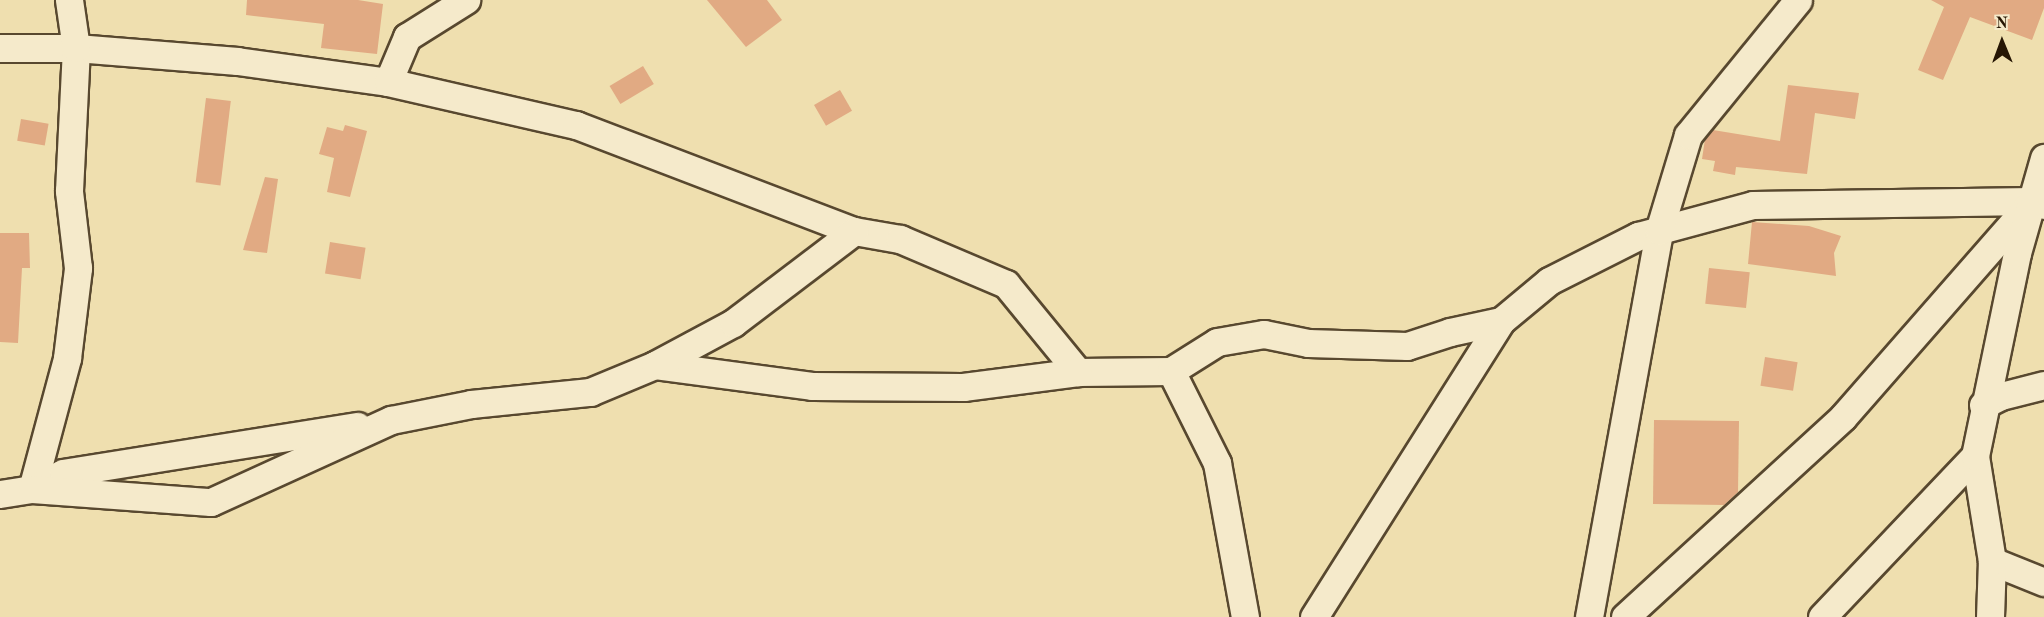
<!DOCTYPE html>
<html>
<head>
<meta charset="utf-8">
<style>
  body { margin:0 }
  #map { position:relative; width:2044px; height:617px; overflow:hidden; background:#efdfaf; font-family:"Old Standard TT",serif }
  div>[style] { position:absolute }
  .building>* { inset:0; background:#e1aa83; transform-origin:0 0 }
  .roads { filter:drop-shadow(2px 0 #58482f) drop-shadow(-2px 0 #58482f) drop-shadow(0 2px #58482f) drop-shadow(0 -2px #58482f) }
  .minor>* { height:27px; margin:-13.5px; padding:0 13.5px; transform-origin:13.5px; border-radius:13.5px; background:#f5eacb }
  span { translate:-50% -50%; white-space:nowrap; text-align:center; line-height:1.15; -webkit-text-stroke:6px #f5eacb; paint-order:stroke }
  .north { position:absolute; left:1972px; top:12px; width:60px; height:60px; -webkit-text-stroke:4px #f5eacb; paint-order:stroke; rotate:359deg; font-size:16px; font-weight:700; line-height:24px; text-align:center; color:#261604 }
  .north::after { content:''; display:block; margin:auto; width:21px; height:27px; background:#261604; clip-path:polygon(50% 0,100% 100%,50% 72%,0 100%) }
</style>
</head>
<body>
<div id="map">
  <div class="building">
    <div style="clip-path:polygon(247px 0,358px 0,383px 4px,377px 54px,321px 48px,324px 24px,246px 15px)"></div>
    <div style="clip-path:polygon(707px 0,767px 0,782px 20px,746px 47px)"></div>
    <div style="clip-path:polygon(1931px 0,2044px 0,2044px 8px,2032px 40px,1970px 17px,1943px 80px,1918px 70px,1944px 7px)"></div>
    <div style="left:643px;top:66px;width:21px;height:39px;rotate:59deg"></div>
    <div style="clip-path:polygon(1788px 85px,1859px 93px,1855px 119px,1815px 113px,1807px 174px,1736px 167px,1735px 175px,1713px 171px,1715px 161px,1702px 159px,1705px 139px,1713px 130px,1780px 141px)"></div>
    <div style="left:840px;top:90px;width:24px;height:30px;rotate:60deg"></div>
    <div style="left:206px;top:98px;width:25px;height:85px;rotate:7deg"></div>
    <div style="left:21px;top:119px;width:28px;height:22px;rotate:10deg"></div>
    <div style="clip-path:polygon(345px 125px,367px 131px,350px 197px,327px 192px,334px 158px,319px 154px,327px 127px,343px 131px)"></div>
    <div style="clip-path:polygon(265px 177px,278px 179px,267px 253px,243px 250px)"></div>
    <div style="clip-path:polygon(1752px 222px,1809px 226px,1841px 236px,1834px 253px,1836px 276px,1748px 264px)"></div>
    <div style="clip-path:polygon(0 233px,29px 233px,30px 268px,22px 268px,18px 343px,0 342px)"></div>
    <div style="left:330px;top:242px;width:36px;height:32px;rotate:9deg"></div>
    <div style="left:1709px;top:268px;width:41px;height:36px;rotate:6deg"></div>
    <div style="left:1765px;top:357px;width:33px;height:29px;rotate:9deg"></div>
    <div style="clip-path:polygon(1654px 420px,1739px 421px,1738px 492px,1724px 505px,1653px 504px)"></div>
  </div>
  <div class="roads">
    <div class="minor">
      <div style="left:0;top:48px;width:76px"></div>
      <div style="left:76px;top:48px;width:162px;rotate:4.6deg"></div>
      <div style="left:237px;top:61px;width:152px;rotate:7.9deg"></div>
      <div style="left:388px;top:82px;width:193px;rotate:12.9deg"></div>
      <div style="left:576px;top:125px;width:298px;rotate:20.9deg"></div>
      <div style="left:854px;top:231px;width:47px;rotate:9.9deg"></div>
      <div style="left:900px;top:239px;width:115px;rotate:23deg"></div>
      <div style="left:1006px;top:284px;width:114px;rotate:50.7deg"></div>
      <div style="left:1078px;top:372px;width:93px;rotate:-0.6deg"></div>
      <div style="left:1171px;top:371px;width:103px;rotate:63.4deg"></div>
      <div style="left:1217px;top:463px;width:157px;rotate:79.7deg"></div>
      <div style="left:388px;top:82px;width:49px;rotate:-67.1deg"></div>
      <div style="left:407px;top:37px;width:70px;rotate:-32.1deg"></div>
      <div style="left:655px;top:365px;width:158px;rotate:7.6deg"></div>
      <div style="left:812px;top:386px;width:151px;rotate:0.4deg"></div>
      <div style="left:963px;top:387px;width:116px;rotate:-7.4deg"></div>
      <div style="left:1171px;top:371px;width:54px;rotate:-32.2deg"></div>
      <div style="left:1217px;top:342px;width:48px;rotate:-9.7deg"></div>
      <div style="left:1264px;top:334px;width:45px;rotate:11.6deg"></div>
      <div style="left:1308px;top:343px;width:99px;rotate:1.7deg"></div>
      <div style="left:1407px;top:346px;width:45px;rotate:-18deg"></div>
      <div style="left:1450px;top:332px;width:52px;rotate:-12.2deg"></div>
      <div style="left:1983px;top:405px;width:20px;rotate:-27deg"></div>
      <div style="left:2001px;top:396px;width:44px;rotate:-14.3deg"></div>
      <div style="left:32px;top:489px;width:136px;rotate:-75deg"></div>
      <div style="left:67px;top:358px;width:91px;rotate:-83deg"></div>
      <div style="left:78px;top:268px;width:78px;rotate:-96.7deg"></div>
      <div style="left:69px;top:191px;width:143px;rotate:-87.2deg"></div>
      <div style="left:76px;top:48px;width:49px;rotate:-98.3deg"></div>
      <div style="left:32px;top:489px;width:35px;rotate:-27deg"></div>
      <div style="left:63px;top:473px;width:298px;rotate:-9.1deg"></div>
      <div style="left:0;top:494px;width:32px;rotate:-9deg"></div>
      <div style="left:32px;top:489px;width:179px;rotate:4.2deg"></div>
      <div style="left:211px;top:502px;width:198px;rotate:-24.5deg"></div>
      <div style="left:391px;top:420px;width:82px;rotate:-11.3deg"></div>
      <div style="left:471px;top:404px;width:120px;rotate:-5.8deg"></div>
      <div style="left:590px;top:392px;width:70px;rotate:-22.6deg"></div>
      <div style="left:655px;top:365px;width:89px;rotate:-28.3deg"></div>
      <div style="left:733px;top:323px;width:152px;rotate:-37.2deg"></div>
      <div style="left:1992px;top:561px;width:56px;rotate:22deg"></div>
      <div style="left:1314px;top:617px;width:350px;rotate:-57.7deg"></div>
      <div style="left:1501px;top:321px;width:62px;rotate:-39.8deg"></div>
      <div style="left:1549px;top:281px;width:100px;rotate:-26.8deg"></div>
      <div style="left:1638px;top:236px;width:119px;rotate:-15.1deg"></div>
      <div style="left:1753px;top:205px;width:279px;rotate:-0.8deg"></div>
      <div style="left:2032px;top:201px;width:13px;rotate:18deg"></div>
      <div style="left:1589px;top:617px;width:392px;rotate:-79.7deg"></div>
      <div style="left:1659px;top:231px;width:100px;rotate:-73.2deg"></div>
      <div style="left:1688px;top:135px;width:174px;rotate:-50.8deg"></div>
      <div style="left:1625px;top:617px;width:296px;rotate:-42.5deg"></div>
      <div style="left:1843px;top:417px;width:287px;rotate:-48.8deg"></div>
      <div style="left:1822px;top:617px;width:222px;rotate:-46.5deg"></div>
      <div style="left:1990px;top:617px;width:56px;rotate:-88deg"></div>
      <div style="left:1992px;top:561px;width:106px;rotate:-99.2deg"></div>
      <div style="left:1975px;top:456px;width:207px;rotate:-78.3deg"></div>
      <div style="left:2017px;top:253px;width:99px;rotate:-74.1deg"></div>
    </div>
  </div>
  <div class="north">N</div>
</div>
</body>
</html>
